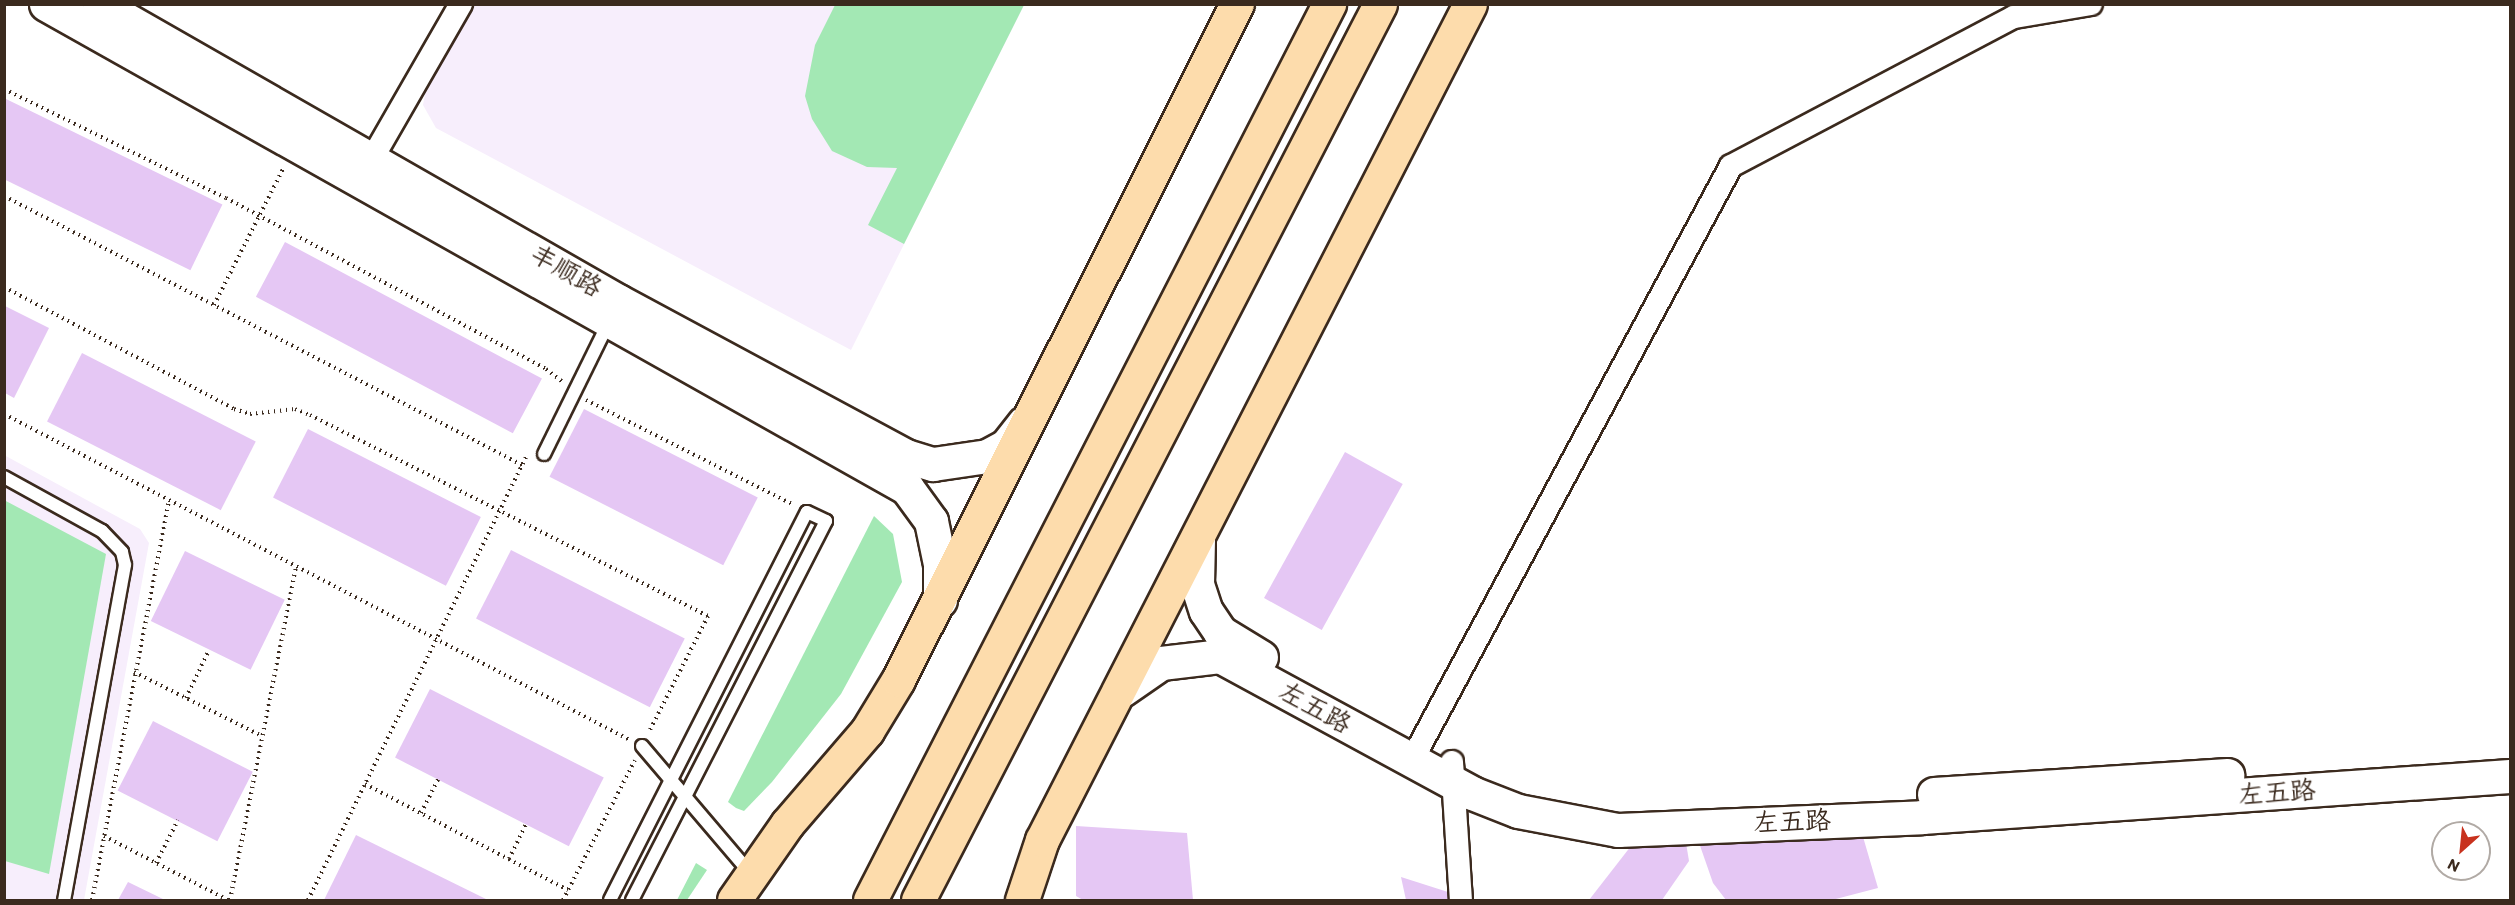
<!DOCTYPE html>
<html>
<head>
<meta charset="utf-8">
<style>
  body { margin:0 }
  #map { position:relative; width:2515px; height:905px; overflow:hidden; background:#fff; font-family:Itim,"LXGW WenKai TC",sans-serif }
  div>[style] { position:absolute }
  .built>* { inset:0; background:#f7eefc }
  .green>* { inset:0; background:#a3e8b4 }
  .building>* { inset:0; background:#e5c7f4; transform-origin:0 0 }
  .path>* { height:4px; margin-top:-2px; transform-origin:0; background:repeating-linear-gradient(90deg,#3b2a1e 0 1.5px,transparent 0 6px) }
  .roads { filter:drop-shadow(2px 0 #3b2a1e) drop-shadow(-2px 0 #3b2a1e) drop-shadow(0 2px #3b2a1e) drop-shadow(0 -2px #3b2a1e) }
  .lane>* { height:12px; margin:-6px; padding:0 6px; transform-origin:6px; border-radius:6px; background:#fff }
  .street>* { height:22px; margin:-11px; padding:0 11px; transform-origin:11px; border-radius:11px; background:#fff }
  .secondary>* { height:33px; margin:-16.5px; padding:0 16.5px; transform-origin:16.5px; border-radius:16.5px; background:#fff }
  .primary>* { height:33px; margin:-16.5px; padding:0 16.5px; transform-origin:16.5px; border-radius:16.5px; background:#fddcac }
  .highway>* { height:33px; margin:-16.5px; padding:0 16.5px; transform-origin:16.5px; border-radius:16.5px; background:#fddcac }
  span { translate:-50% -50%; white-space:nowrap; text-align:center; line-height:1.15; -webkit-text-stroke:4.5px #fff; paint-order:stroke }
  .street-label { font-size:26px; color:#3b2a1e }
  .frame { position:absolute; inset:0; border:6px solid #3b2a1e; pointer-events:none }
  .north { position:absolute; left:2431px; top:821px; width:60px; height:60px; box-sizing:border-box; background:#fff; border:2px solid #b1aaa5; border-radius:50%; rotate:207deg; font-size:16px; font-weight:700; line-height:24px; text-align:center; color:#3b2a1e }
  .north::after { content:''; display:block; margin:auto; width:21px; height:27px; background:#c8321e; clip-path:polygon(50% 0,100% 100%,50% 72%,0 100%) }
</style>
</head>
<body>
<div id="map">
  <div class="built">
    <div style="clip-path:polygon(473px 5px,1024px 5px,851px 350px,436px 128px,423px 105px,426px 89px)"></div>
    <div style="clip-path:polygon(4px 455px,140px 529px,149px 543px,84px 900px,5px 900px)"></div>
  </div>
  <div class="green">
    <div style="clip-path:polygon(835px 5px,1024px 5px,904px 244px,868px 225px,897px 168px,867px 167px,832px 151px,812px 119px,805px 96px,815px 45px)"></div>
    <div style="clip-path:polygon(4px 500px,106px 554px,49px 874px,5px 861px)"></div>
    <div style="clip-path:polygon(874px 516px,893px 534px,902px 582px,841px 694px,772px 782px,744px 811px,736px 808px,728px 802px)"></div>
    <div style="clip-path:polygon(696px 863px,707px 870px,687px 900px,677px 900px)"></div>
  </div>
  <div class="building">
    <div style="left:4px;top:98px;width:243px;height:73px;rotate:26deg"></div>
    <div style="left:285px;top:242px;width:291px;height:62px;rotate:28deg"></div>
    <div style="clip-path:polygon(5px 306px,49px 328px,14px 398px,5px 393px)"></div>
    <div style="left:82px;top:353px;width:195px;height:77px;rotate:27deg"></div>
    <div style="left:584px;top:409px;width:195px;height:76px;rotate:27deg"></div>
    <div style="left:308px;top:429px;width:194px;height:77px;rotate:27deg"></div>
    <div style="left:1345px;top:452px;width:66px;height:167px;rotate:29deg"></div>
    <div style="left:511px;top:550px;width:195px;height:77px;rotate:27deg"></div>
    <div style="left:185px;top:551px;width:111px;height:78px;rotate:26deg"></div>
    <div style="left:430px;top:689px;width:195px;height:77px;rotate:27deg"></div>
    <div style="left:153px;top:721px;width:112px;height:78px;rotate:27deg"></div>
    <div style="clip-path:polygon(1076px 826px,1187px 833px,1193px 900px,1083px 900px,1076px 896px)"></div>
    <div style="clip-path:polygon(1861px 830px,1878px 888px,1832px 900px,1726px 900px,1713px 883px,1697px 837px)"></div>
    <div style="clip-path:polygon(356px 835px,488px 900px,324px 900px)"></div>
    <div style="clip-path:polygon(1638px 837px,1685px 837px,1689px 861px,1662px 900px,1589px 900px)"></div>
    <div style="clip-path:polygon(1401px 877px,1448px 892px,1448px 900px,1406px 900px)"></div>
    <div style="clip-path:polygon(128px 882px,165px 900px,118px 900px)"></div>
  </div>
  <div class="path">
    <div style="left:4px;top:89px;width:247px;rotate:26.2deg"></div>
    <div style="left:226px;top:198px;width:363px;rotate:28.1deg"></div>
    <div style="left:546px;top:369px;width:23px;rotate:38deg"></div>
    <div style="left:4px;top:196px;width:584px;rotate:27.44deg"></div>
    <div style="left:4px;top:287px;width:260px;rotate:27.9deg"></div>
    <div style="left:234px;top:409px;width:17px;rotate:17deg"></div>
    <div style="left:250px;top:414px;width:45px;rotate:-6.3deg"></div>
    <div style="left:295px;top:409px;width:16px;rotate:22deg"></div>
    <div style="left:310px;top:415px;width:446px;rotate:26.8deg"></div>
    <div style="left:708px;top:616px;width:130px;rotate:117deg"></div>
    <div style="left:214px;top:305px;width:155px;rotate:-63.1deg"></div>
    <div style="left:586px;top:400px;width:233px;rotate:26.8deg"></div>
    <div style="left:4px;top:414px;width:704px;rotate:27.51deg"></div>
    <div style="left:134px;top:672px;width:143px;rotate:26.6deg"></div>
    <div style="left:186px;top:698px;width:53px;rotate:-64.4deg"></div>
    <div style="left:365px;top:784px;width:229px;rotate:27.6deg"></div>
    <div style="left:421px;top:813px;width:38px;rotate:-63deg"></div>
    <div style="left:104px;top:836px;width:140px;rotate:27.3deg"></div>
    <div style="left:509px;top:859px;width:39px;rotate:-64deg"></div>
    <div style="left:156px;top:863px;width:48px;rotate:-62.9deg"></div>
    <div style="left:92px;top:900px;width:405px;rotate:-79.1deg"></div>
    <div style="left:230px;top:900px;width:338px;rotate:-78.8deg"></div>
    <div style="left:308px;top:900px;width:497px;rotate:-63.8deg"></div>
    <div style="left:563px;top:900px;width:157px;rotate:-62.8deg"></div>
  </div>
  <div class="roads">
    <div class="lane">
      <div style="left:544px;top:454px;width:147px;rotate:-63.8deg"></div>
      <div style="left:4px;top:477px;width:112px;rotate:28.9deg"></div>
      <div style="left:102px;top:531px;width:29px;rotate:46deg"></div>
      <div style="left:122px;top:552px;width:13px;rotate:77deg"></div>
      <div style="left:125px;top:565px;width:341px;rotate:100.3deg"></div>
      <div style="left:642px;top:746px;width:168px;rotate:49.6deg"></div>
      <div style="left:610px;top:900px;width:435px;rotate:-63.1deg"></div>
      <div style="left:807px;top:512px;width:21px;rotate:25deg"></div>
      <div style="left:826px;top:521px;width:426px;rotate:117.1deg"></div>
    </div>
    <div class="street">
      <div style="left:373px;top:157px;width:177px;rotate:-60.1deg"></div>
      <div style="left:1420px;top:745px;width:657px;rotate:-61.76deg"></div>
      <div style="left:1731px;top:166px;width:320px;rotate:-27.8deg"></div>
      <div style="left:2014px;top:17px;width:78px;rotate:-9.6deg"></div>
      <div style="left:1452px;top:762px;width:138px;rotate:86.3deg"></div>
    </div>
    <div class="secondary">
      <div style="left:46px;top:4px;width:988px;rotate:29.34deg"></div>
      <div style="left:907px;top:488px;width:41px;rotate:54deg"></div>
      <div style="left:931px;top:521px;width:44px;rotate:78.2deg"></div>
      <div style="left:940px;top:564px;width:36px;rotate:90deg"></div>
      <div style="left:99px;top:4px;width:598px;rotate:29.78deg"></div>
      <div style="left:618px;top:301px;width:327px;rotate:28.3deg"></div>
      <div style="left:906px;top:456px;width:28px;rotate:17deg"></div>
      <div style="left:933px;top:464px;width:55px;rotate:-8.4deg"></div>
      <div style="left:987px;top:456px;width:21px;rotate:-28deg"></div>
      <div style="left:1006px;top:446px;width:29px;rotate:-52deg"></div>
      <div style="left:1198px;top:540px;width:44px;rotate:91.3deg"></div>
      <div style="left:1197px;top:584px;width:28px;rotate:72deg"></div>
      <div style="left:1206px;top:611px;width:25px;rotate:56deg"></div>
      <div style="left:1220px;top:632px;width:48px;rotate:31.4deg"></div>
      <div style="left:1122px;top:690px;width:47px;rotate:-34.7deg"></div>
      <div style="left:1161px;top:663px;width:59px;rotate:-6.8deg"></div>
      <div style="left:1220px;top:656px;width:287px;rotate:28.5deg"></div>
      <div style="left:1472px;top:793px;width:49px;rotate:21.4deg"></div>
      <div style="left:1518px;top:811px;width:102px;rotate:10.8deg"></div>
      <div style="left:1618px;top:830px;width:304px;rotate:-2.4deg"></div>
      <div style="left:1922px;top:817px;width:589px;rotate:-3.99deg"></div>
      <div style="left:1934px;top:794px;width:294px;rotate:-3.7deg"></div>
    </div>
    <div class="primary">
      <div style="left:734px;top:900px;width:93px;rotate:-55.1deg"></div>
      <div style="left:787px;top:824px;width:123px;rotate:-49.3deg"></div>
      <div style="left:867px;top:731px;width:60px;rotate:-58.7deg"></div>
      <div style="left:898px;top:680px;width:756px;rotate:-63.37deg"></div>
      <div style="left:1022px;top:900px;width:63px;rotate:-71.6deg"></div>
      <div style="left:1042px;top:840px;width:939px;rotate:-62.89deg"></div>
    </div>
    <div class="highway">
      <div style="left:870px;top:900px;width:1007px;rotate:-62.87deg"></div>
      <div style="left:918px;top:900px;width:1008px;rotate:-62.72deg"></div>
    </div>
  </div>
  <div class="street-label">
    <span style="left:566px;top:271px;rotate:30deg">丰顺路</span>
    <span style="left:1315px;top:708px;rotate:29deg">左五路</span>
    <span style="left:2277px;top:793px;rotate:-4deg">左五路</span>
    <span style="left:1792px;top:822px;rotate:-2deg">左五路</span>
  </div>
  <div class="frame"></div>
  <div class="north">N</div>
</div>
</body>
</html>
